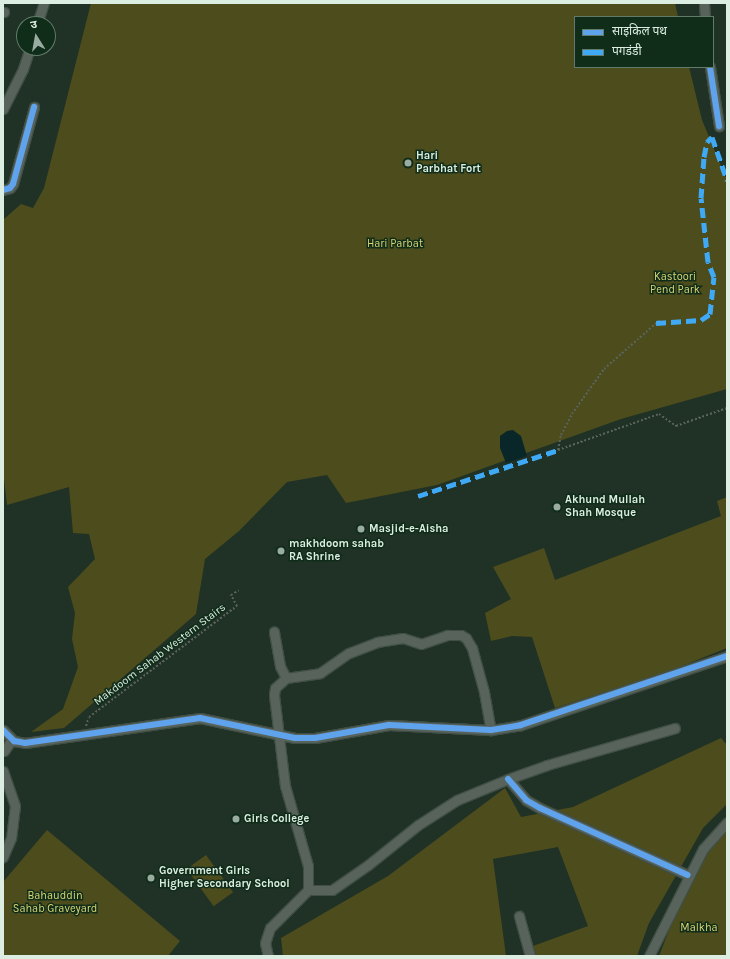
<!DOCTYPE html>
<html>
<head>
<meta charset="utf-8">
<style>
  body { margin:0 }
  #map { position:relative; width:730px; height:959px; overflow:hidden; background:#203126; font-family:Karla,"Noto Sans Devanagari",sans-serif }
  div>[style] { position:absolute }
  .green>* { inset:0; background:#4d4c1c; transform-origin:0 0 }
  .water>* { inset:0; background:#092728 }
  .path>* { height:2px; margin-top:-1px; transform-origin:0; background:repeating-linear-gradient(90deg,#59645c 0 2px,transparent 0 4px) }
  .roads { filter:drop-shadow(1px 0 #404f45) drop-shadow(-1px 0 #404f45) drop-shadow(0 1px #404f45) drop-shadow(0 -1px #404f45) }
  .street>* { height:9px; margin:-4.5px; padding:0 4.5px; transform-origin:4.5px; border-radius:4.5px; background:#58635c }
  .quiet>* { height:5px; margin-top:-2.5px; transform-origin:0; background:repeating-linear-gradient(90deg,#3fa9f5 0 10px,transparent 0 15px) }
  .cycleway>* { height:6px; margin:-3px; padding:0 3px; transform-origin:3px; border-radius:3px; background:#60a3ed }
  .dots>* { width:11px; height:11px; translate:-50% -50%; box-sizing:border-box; border:2px solid #102d1a; border-radius:50% }
  span { translate:-50% -50%; white-space:nowrap; text-align:center; line-height:1.15; -webkit-text-stroke:3px #102d1a; paint-order:stroke }
  .poi-label { font-size:11px; color:#dcede1; font-weight:700 }
  .left { translate:0 -50%; text-align:left }
  .park-label { font-size:11px; color:#dcd675 }
  .street-label { font-size:11px; color:#dcede1 }
  .frame { position:absolute; inset:0; border:4px solid #dcede1; pointer-events:none }
  .legend { position:absolute; left:574px; top:16px; width:140px; height:52px; box-sizing:border-box; background:#102d1a; border:1px solid #627a6a; margin:0; padding:5px 7px; list-style:none; font-size:12px; color:#dcede1 }
  .legend li { display:flex; align-items:center; gap:8px; height:20px }
  .legend b { width:20px; border:1px solid #627a6a }
  .north { position:absolute; left:16px; top:16px; width:40px; height:40px; box-sizing:border-box; background:#102d1a; border:1px solid #627a6a; border-radius:50%; rotate:349deg; font-size:11px; font-weight:700; line-height:16px; text-align:center; color:#dcede1 }
  .north::after { content:''; display:block; margin:auto; width:14px; height:18px; background:#9aaba0; clip-path:polygon(50% 0,100% 100%,50% 72%,0 100%) }
</style>
</head>
<body>
<div id="map">
  <div class="green">
    <div style="clip-path:polygon(91px 3px,675px 3px,678px 17px,575px 17px,575px 67px,689px 67px,702px 120px,727px 180px,727px 389px,621px 419px,437px 485px,346px 503px,327px 475px,287px 482px,239px 531px,205px 559px,196px 614px,64px 728px,31px 732px,63px 709px,78px 667px,72px 639px,75px 613px,68px 587px,95px 559px,89px 534px,73px 533px,69px 487px,7px 505px,3px 470px,3px 220px,21px 204px,33px 208px,44px 188px)"></div>
    <div style="clip-path:polygon(727px 497px,727px 648px,667px 672px,555px 708px,532px 637px,512px 636px,491px 641px,485px 613px,511px 599px,493px 567px,544px 548px,555px 580px,721px 516px,717px 501px)"></div>
    <div style="clip-path:polygon(721px 738px,727px 745px,727px 804px,703px 828px,649px 923px,637px 956px,536px 956px,533px 946px,588px 926px,558px 847px,493px 859px,506px 956px,283px 956px,281px 938px,388px 876px,505px 788px,521px 817px,573px 807px)"></div>
    <div style="clip-path:polygon(727px 829px,727px 956px,659px 956px,685px 889px,702px 853px)"></div>
    <div style="clip-path:polygon(47px 830px,180px 941px,168px 956px,3px 956px,3px 882px)"></div>
    <div style="left:206px;top:855px;width:46px;height:24px;rotate:54deg"></div>
  </div>
  <div class="water">
    <div style="clip-path:polygon(513px 430px,521px 436px,527px 456px,506px 463px,500px 448px,500px 436px,507px 431px)"></div>
  </div>
  <div class="path">
    <div style="left:558px;top:450px;width:107px;rotate:-19.6deg"></div>
    <div style="left:659px;top:414px;width:21px;rotate:35deg"></div>
    <div style="left:676px;top:426px;width:54px;rotate:-19.4deg"></div>
    <div style="left:558px;top:450px;width:15px;rotate:-79deg"></div>
    <div style="left:561px;top:435px;width:24px;rotate:-62deg"></div>
    <div style="left:572px;top:414px;width:55px;rotate:-54.6deg"></div>
    <div style="left:604px;top:369px;width:76px;rotate:-41.3deg"></div>
    <div style="left:86px;top:726px;width:9px;rotate:-72deg"></div>
    <div style="left:89px;top:717px;width:185px;rotate:-36.9deg"></div>
    <div style="left:237px;top:606px;width:13px;rotate:-119deg"></div>
    <div style="left:231px;top:595px;width:9px;rotate:-32deg"></div>
  </div>
  <div class="roads">
    <div class="street">
      <div style="left:704px;top:3px;width:14px;rotate:86deg"></div>
      <div style="left:3px;top:12px;width:1px"></div>
      <div style="left:37px;top:24px;width:22px;rotate:-72deg"></div>
      <div style="left:710px;top:67px;width:60px;rotate:81.3deg"></div>
      <div style="left:3px;top:109px;width:45px;rotate:-63.4deg"></div>
      <div style="left:23px;top:69px;width:22px;rotate:-72deg"></div>
      <div style="left:3px;top:190px;width:7px;rotate:-16deg"></div>
      <div style="left:10px;top:188px;width:5px;rotate:-53deg"></div>
      <div style="left:13px;top:184px;width:80px;rotate:-74.7deg"></div>
      <div style="left:286px;top:678px;width:34px;rotate:-8deg"></div>
      <div style="left:320px;top:673px;width:35px;rotate:-35deg"></div>
      <div style="left:349px;top:653px;width:30px;rotate:-21deg"></div>
      <div style="left:377px;top:642px;width:26px;rotate:-9deg"></div>
      <div style="left:403px;top:638px;width:19px;rotate:18deg"></div>
      <div style="left:421px;top:644px;width:28px;rotate:-19deg"></div>
      <div style="left:447px;top:635px;width:14px"></div>
      <div style="left:461px;top:635px;width:6px;rotate:31deg"></div>
      <div style="left:466px;top:638px;width:12px;rotate:59deg"></div>
      <div style="left:472px;top:648px;width:46px;rotate:74.7deg"></div>
      <div style="left:484px;top:692px;width:39px;rotate:80deg"></div>
      <div style="left:3px;top:730px;width:16px;rotate:45deg"></div>
      <div style="left:14px;top:741px;width:11px;rotate:10deg"></div>
      <div style="left:25px;top:743px;width:177px;rotate:-8.1deg"></div>
      <div style="left:200px;top:718px;width:97px;rotate:11.9deg"></div>
      <div style="left:295px;top:738px;width:20px"></div>
      <div style="left:315px;top:738px;width:75px;rotate:-10deg"></div>
      <div style="left:389px;top:725px;width:102px;rotate:2.8deg"></div>
      <div style="left:491px;top:730px;width:30px;rotate:-9deg"></div>
      <div style="left:521px;top:725px;width:217px;rotate:-18.5deg"></div>
      <div style="left:4px;top:751px;width:14px;rotate:-56deg"></div>
      <div style="left:3px;top:771px;width:37px;rotate:71deg"></div>
      <div style="left:15px;top:806px;width:32px;rotate:97deg"></div>
      <div style="left:11px;top:838px;width:21px;rotate:113deg"></div>
      <div style="left:508px;top:779px;width:28px;rotate:49deg"></div>
      <div style="left:526px;top:800px;width:16px;rotate:30deg"></div>
      <div style="left:540px;top:808px;width:162px;rotate:24.4deg"></div>
      <div style="left:308px;top:890px;width:24px"></div>
      <div style="left:332px;top:890px;width:44px;rotate:-34.8deg"></div>
      <div style="left:368px;top:865px;width:64px;rotate:-38.7deg"></div>
      <div style="left:418px;top:825px;width:46px;rotate:-32.7deg"></div>
      <div style="left:457px;top:800px;width:55px;rotate:-22.4deg"></div>
      <div style="left:508px;top:779px;width:41px;rotate:-19.7deg"></div>
      <div style="left:547px;top:765px;width:133px;rotate:-16.1deg"></div>
      <div style="left:519px;top:916px;width:41px;rotate:74.6deg"></div>
      <div style="left:268px;top:956px;width:13px;rotate:-103deg"></div>
      <div style="left:265px;top:943px;width:16px;rotate:-72deg"></div>
      <div style="left:270px;top:928px;width:54px;rotate:-45deg"></div>
      <div style="left:308px;top:890px;width:24px;rotate:-90deg"></div>
      <div style="left:308px;top:866px;width:83px;rotate:-106deg"></div>
      <div style="left:285px;top:786px;width:92px;rotate:-96.9deg"></div>
      <div style="left:274px;top:695px;width:7px;rotate:-82deg"></div>
      <div style="left:275px;top:688px;width:15px;rotate:-42deg"></div>
      <div style="left:286px;top:678px;width:13px;rotate:-117deg"></div>
      <div style="left:280px;top:666px;width:35px;rotate:-100deg"></div>
      <div style="left:649px;top:956px;width:120px;rotate:-63.2deg"></div>
      <div style="left:703px;top:849px;width:36px;rotate:-48deg"></div>
    </div>
  </div>
  <div class="quiet">
    <div style="left:656px;top:323px;width:45px;rotate:-3.8deg"></div>
    <div style="left:701px;top:320px;width:11px;rotate:-34deg"></div>
    <div style="left:710px;top:314px;width:37px;rotate:-84deg"></div>
    <div style="left:714px;top:277px;width:16px;rotate:-112deg"></div>
    <div style="left:708px;top:262px;width:64px;rotate:-96.2deg"></div>
    <div style="left:701px;top:198px;width:41px;rotate:-85.8deg"></div>
    <div style="left:704px;top:157px;width:15px;rotate:-79deg"></div>
    <div style="left:707px;top:142px;width:7px;rotate:-45deg"></div>
    <div style="left:712px;top:137px;width:46px;rotate:70.8deg"></div>
    <div style="left:418px;top:496px;width:147px;rotate:-18.2deg"></div>
  </div>
  <div class="cycleway">
    <div style="left:710px;top:67px;width:60px;rotate:81.3deg"></div>
    <div style="left:3px;top:190px;width:7px;rotate:-16deg"></div>
    <div style="left:10px;top:188px;width:5px;rotate:-53deg"></div>
    <div style="left:13px;top:184px;width:80px;rotate:-74.7deg"></div>
    <div style="left:3px;top:730px;width:16px;rotate:45deg"></div>
    <div style="left:14px;top:741px;width:11px;rotate:10deg"></div>
    <div style="left:25px;top:743px;width:177px;rotate:-8.1deg"></div>
    <div style="left:200px;top:718px;width:97px;rotate:11.9deg"></div>
    <div style="left:295px;top:738px;width:20px"></div>
    <div style="left:315px;top:738px;width:75px;rotate:-10deg"></div>
    <div style="left:389px;top:725px;width:102px;rotate:2.8deg"></div>
    <div style="left:491px;top:730px;width:30px;rotate:-9deg"></div>
    <div style="left:521px;top:725px;width:217px;rotate:-18.5deg"></div>
    <div style="left:508px;top:779px;width:28px;rotate:49deg"></div>
    <div style="left:526px;top:800px;width:16px;rotate:30deg"></div>
    <div style="left:540px;top:808px;width:162px;rotate:24.4deg"></div>
  </div>
  <div class="dots">
    <div style="left:408px;top:163px;background:#9aaba0"></div>
    <div style="left:557px;top:507px;background:#9aaba0"></div>
    <div style="left:361px;top:529px;background:#9aaba0"></div>
    <div style="left:281px;top:551px;background:#9aaba0"></div>
    <div style="left:236px;top:819px;background:#9aaba0"></div>
    <div style="left:151px;top:878px;background:#9aaba0"></div>
  </div>
  <div class="poi-label">
    <span class="left" style="left:416px;top:163px">Hari<br>Parbhat Fort</span>
    <span class="left" style="left:565px;top:507px">Akhund Mullah<br>Shah Mosque</span>
    <span class="left" style="left:369px;top:529px">Masjid-e-Aisha</span>
    <span class="left" style="left:289px;top:551px">makhdoom sahab<br>RA Shrine</span>
    <span class="left" style="left:244px;top:819px">Girls College</span>
    <span class="left" style="left:159px;top:878px">Government Girls<br>Higher Secondary School</span>
  </div>
  <div class="park-label">
    <span style="left:395px;top:244px">Hari Parbat</span>
    <span style="left:675px;top:284px">Kastoori<br>Pend Park</span>
    <span style="left:55px;top:903px">Bahauddin<br>Sahab Graveyard</span>
    <span style="left:699px;top:928px">Malkha</span>
  </div>
  <div class="street-label">
    <span style="left:160px;top:655px;rotate:-37deg">Makdoom Sahab Western Stairs</span>
  </div>
  <div class="frame"></div>
  <ul class="legend">
  <li><b style="height:5px;background:#60a3ed"></b>साइकिल पथ</li>
  <li><b style="height:5px;background:#3fa9f5"></b>पगडंडी</li>
  </ul>
  <div class="north">उ</div>
</div>
</body>
</html>
